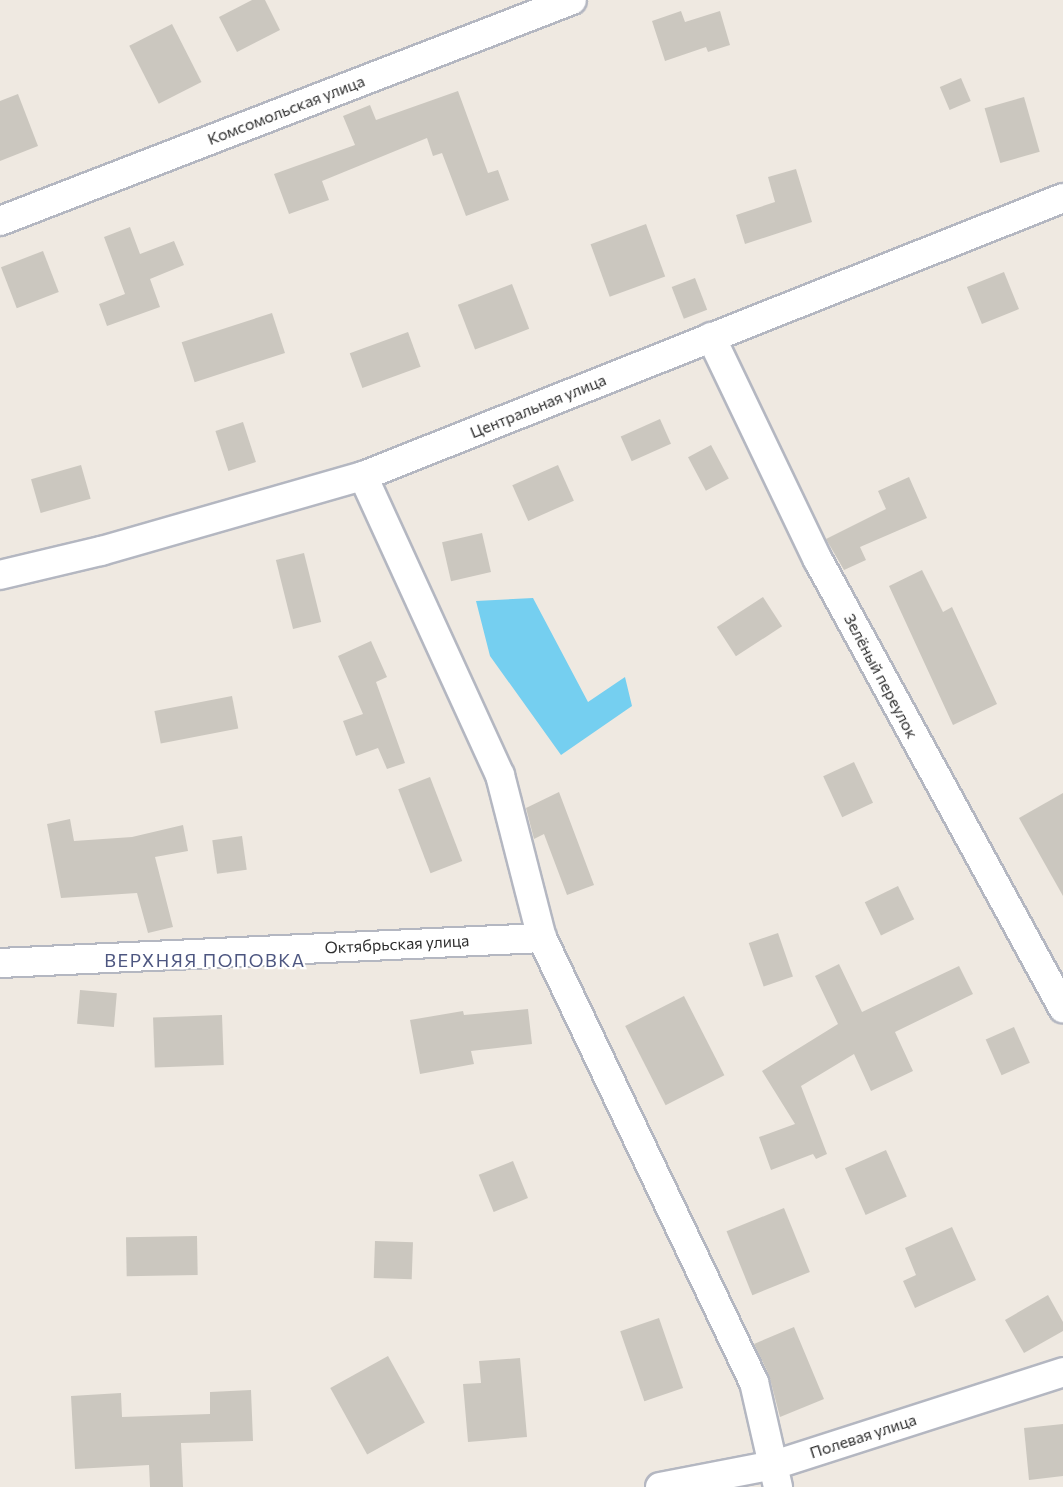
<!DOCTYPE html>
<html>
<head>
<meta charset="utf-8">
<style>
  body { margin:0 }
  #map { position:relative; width:1063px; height:1487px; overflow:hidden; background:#efe9e1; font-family:Commissioner,sans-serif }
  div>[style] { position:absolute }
  .water>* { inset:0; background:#75cff0 }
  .building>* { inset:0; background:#cbc7bf; transform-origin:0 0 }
  .roads { filter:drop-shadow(2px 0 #b4b7c1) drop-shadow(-2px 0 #b4b7c1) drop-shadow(0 2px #b4b7c1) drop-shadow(0 -2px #b4b7c1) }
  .street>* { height:28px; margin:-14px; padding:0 14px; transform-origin:14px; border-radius:14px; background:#fff }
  span { translate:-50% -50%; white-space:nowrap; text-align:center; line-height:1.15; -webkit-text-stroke:4.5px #fff; paint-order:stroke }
  .street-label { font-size:16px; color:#2e2e2e }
  .neighbourhood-label { font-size:18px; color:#4d5680; letter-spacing:1.5px }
</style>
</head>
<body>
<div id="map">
  <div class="water">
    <div style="clip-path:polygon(533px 598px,588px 702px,625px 677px,632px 706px,561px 755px,490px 656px,476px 601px)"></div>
  </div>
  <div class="building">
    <div style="clip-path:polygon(252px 0,265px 0,280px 30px,237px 52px,219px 17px)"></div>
    <div style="clip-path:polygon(681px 11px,685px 22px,720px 11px,730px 45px,708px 52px,706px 47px,665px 61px,652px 21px)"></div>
    <div style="left:172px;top:24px;width:65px;height:48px;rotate:63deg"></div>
    <div style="left:961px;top:78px;width:25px;height:23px;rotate:67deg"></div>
    <div style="clip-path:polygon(458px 91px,488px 173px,498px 170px,509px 200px,466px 216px,442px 153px,433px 156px,427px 138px,322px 181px,329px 200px,289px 214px,274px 174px,355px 145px,343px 116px,370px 105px,376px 120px)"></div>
    <div style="clip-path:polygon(18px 94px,38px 146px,0 161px,0 101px)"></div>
    <div style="left:1024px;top:97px;width:57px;height:41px;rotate:74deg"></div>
    <div style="clip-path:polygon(796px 169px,812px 222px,745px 244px,736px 215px,775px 202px,768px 177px)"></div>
    <div style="left:646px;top:224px;width:56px;height:59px;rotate:70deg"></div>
    <div style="clip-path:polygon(130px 227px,140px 254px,174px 241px,184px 265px,150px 279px,160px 307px,107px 326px,99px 304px,125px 294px,104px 237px)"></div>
    <div style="left:43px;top:251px;width:44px;height:45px;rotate:69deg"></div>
    <div style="left:1004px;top:272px;width:40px;height:40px;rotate:68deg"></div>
    <div style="left:695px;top:278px;width:34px;height:25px;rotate:69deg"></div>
    <div style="left:512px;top:284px;width:48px;height:58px;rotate:69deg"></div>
    <div style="left:272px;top:313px;width:42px;height:95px;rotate:72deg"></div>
    <div style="left:408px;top:332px;width:37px;height:62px;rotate:70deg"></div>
    <div style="left:660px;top:419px;width:27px;height:43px;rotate:66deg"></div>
    <div style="left:243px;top:422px;width:42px;height:29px;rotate:72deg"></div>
    <div style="left:711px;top:445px;width:38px;height:26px;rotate:62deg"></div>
    <div style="left:81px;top:465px;width:35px;height:52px;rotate:74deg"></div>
    <div style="left:558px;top:465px;width:39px;height:50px;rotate:66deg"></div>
    <div style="clip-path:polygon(909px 477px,927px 518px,860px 547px,866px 560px,844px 570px,826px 539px,886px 509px,878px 491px)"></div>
    <div style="left:482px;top:533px;width:40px;height:41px;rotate:77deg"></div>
    <div style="left:304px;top:553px;width:71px;height:29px;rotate:76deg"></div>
    <div style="clip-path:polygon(922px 570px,943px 612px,952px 607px,997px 704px,953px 725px,889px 586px)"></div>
    <div style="left:763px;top:597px;width:35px;height:55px;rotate:57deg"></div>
    <div style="clip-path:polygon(371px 641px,387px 677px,376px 682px,405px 763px,387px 769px,378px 748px,356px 756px,343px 721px,363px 714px,338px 656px)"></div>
    <div style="left:232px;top:696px;width:33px;height:79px;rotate:79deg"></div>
    <div style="left:854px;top:762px;width:45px;height:34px;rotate:65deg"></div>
    <div style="left:430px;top:777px;width:90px;height:34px;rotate:69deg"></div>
    <div style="clip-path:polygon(559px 792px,594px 885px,567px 895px,544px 834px,534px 839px,526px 808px)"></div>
    <div style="clip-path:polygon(1063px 793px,1063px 896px,1019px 818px)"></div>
    <div style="clip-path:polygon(70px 819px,74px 841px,132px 837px,183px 825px,188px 851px,155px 857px,173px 927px,148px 933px,137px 893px,61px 898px,47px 824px)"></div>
    <div style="left:242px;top:836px;width:34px;height:30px;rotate:82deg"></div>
    <div style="left:898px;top:886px;width:37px;height:37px;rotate:64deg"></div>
    <div style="left:778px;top:933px;width:46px;height:31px;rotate:71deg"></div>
    <div style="clip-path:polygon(839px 964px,862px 1012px,959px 966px,973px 994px,895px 1032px,913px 1071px,871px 1091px,854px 1054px,801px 1086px,827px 1154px,816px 1159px,813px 1154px,771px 1170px,759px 1137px,795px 1124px,762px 1071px,838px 1024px,815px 976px)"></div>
    <div style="left:80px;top:990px;width:37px;height:34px;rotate:5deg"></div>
    <div style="left:684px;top:996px;width:89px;height:66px;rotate:63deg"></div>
    <div style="clip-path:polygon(528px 1009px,532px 1044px,471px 1051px,474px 1064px,420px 1074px,410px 1020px,463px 1011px,464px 1015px)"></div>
    <div style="left:222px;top:1015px;width:50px;height:69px;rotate:88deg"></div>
    <div style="left:1014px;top:1027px;width:39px;height:31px;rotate:66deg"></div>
    <div style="left:886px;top:1150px;width:51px;height:45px;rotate:66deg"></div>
    <div style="left:513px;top:1161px;width:40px;height:37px;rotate:68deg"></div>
    <div style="left:784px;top:1208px;width:69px;height:62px;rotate:68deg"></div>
    <div style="clip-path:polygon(952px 1227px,976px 1280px,915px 1308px,903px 1281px,916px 1275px,905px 1248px)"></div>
    <div style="left:197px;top:1236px;width:39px;height:71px;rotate:89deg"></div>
    <div style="left:375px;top:1241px;width:38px;height:37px;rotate:2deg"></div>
    <div style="clip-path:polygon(1048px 1295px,1063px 1322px,1063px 1331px,1024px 1353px,1005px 1320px)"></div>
    <div style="left:659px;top:1318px;width:74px;height:41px;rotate:71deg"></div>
    <div style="clip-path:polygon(794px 1327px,824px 1399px,780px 1417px,769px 1375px,754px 1344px)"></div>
    <div style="left:388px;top:1356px;width:76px;height:66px;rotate:61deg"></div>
    <div style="clip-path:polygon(520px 1358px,527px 1437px,468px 1442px,463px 1384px,481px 1383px,479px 1361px)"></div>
    <div style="clip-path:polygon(251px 1390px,253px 1441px,181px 1443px,183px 1487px,150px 1487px,149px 1465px,75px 1469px,71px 1396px,121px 1393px,122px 1417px,210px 1414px,210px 1392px)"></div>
    <div style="clip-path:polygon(1063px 1424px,1063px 1476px,1029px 1480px,1024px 1428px)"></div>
  </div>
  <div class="roads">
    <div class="street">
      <div style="left:0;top:221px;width:613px;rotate:-21.12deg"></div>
      <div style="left:711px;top:337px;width:247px;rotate:64.4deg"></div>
      <div style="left:818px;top:560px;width:511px;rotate:61.33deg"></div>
      <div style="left:363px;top:476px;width:329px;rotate:65.4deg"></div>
      <div style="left:500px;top:775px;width:168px;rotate:75.6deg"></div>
      <div style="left:542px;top:938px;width:492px;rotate:64.5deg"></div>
      <div style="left:754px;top:1382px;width:108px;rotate:77.1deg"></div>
      <div style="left:0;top:575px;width:104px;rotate:-13.4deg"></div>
      <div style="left:101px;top:551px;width:273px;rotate:-16deg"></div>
      <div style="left:363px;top:476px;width:753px;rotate:-21.66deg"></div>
      <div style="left:0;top:963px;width:543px;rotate:-2.64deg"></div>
      <div style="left:660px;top:1487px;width:116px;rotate:-10.9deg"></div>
      <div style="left:774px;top:1465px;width:304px;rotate:-17.8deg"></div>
    </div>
  </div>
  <div class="street-label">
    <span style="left:286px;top:110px;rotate:-21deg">Комсомольская улица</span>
    <span style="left:538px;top:406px;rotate:-22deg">Центральная улица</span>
    <span style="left:881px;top:676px;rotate:62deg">Зелёный переулок</span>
    <span style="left:397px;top:944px;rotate:-3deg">Октябрьская улица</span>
    <span style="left:863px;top:1436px;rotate:-18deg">Полевая улица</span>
  </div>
  <div class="neighbourhood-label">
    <span style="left:205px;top:960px">ВЕРХНЯЯ ПОПОВКА</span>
  </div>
</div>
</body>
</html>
